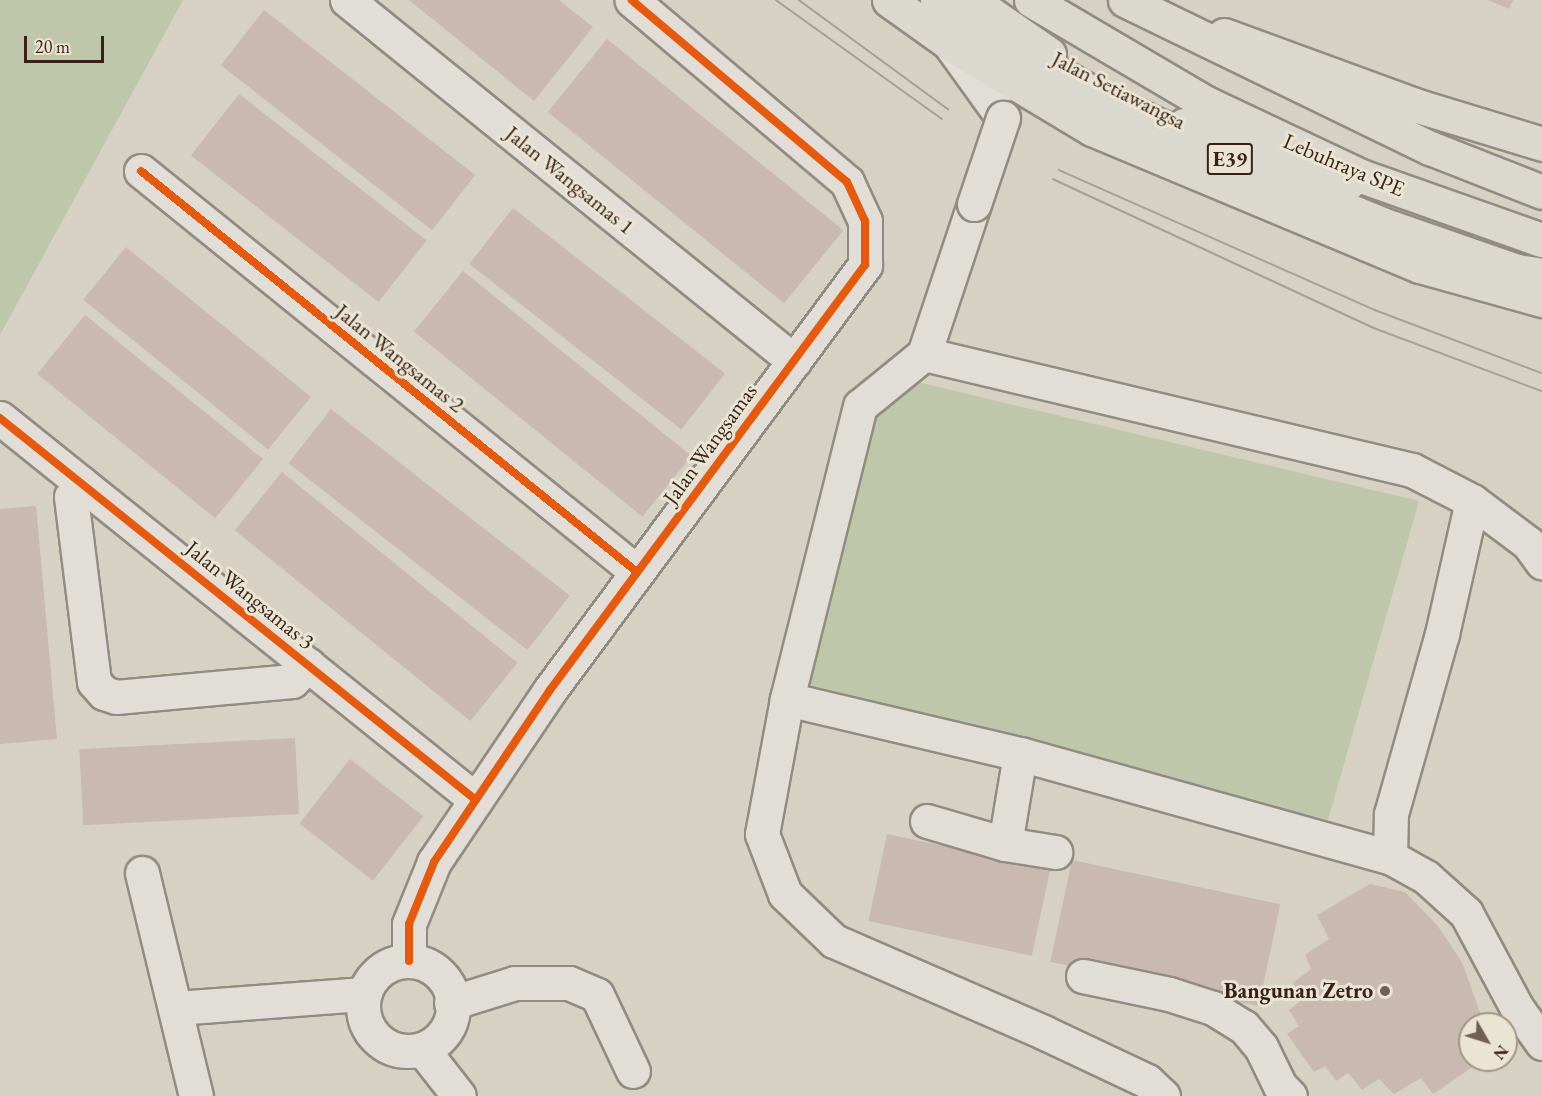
<!DOCTYPE html>
<html>
<head>
<meta charset="utf-8">
<style>
  body { margin:0 }
  #map { position:relative; width:1542px; height:1096px; overflow:hidden; background:#d6d1c3; font-family:"EB Garamond",serif }
  div>[style] { position:absolute }
  .green>* { inset:0; background:#bec7a9 }
  .building>* { inset:0; background:#c9b9b0; transform-origin:0 0 }
  .roads { filter:drop-shadow(2px 0 #918b82) drop-shadow(-2px 0 #918b82) drop-shadow(0 2px #918b82) drop-shadow(0 -2px #918b82) }
  .minor>* { height:33px; margin:-16.5px; padding:0 16.5px; transform-origin:16.5px; border-radius:16.5px; background:#e1ded7 }
  .minor>.ring { margin:-16.5px; padding:0; box-sizing:content-box; background:none; border:33px solid #e1ded7; border-radius:50% }
  .major>* { height:33px; margin:-16.5px; padding:0 16.5px; transform-origin:16.5px; border-radius:16.5px; background:#dbd8d0 }
  .highway>* { height:33px; margin:-16.5px; padding:0 16.5px; transform-origin:16.5px; border-radius:16.5px; background:#dbd8d0 }
  .tram>* { height:1.5px; margin:-0.75px; padding:0 0.75px; transform-origin:0.75px; border-radius:0.75px; background:#a49f98 }
  .bridges { filter:drop-shadow(2px 0 #918b82) drop-shadow(-2px 0 #918b82) drop-shadow(0 2px #918b82) drop-shadow(0 -2px #918b82) }
  .minor-bridge>* { height:33px; margin:-16.5px; padding:0 16.5px; transform-origin:16.5px; border-radius:16.5px; background:#e1ded7 }
  .cycleway>* { height:8px; margin:-4px; padding:0 4px; transform-origin:4px; border-radius:4px; background:#e8590c }
  .dots>* { width:16px; height:16px; translate:-50% -50%; box-sizing:border-box; border:3px solid #eae4d3; border-radius:50% }
  span { translate:-50% -50%; white-space:nowrap; text-align:center; line-height:1.15; -webkit-text-stroke:6px #eae4d3; paint-order:stroke }
  .shield-label span { padding:2px 4px; background:#eae4d3; border:2px solid; border-radius:4px; -webkit-text-stroke-width:0 }
  .shield-label { font-size:21px; color:#3a2118; font-weight:700 }
  .street-label { font-size:22px; color:#3a2118 }
  .poi-label { font-size:22px; color:#3a2118; font-weight:700 }
  .right { translate:-100% -50%; text-align:right }
  .north { position:absolute; left:1458px; top:1012px; width:60px; height:60px; box-sizing:border-box; background:#eae4d3; border:2px solid #a49688; border-radius:50%; rotate:129deg; font-size:16px; font-weight:700; line-height:24px; text-align:center; color:#3a2118 }
  .north::after { content:''; display:block; margin:auto; width:21px; height:27px; background:#715f54; clip-path:polygon(50% 0,100% 100%,50% 72%,0 100%) }
  .scale { position:absolute; left:24px; top:36px; width:80px; height:27px; box-sizing:border-box; border:3px solid #3a2118; border-top:0; padding-left:8px; font-size:18px; line-height:21px; white-space:nowrap; color:#3a2118; -webkit-text-stroke:4px #eae4d3; paint-order:stroke }
</style>
</head>
<body>
<div id="map">
  <div class="green">
    <div style="clip-path:polygon(0 0,183px 0,0 335px)"></div>
    <div style="clip-path:polygon(913px 381px,1419px 501px,1328px 820px,800px 693px,869px 413px)"></div>
  </div>
  <div class="building">
    <div style="clip-path:polygon(409px 0,559px 0,593px 27px,534px 101px)"></div>
    <div style="clip-path:polygon(1488px 0,1513px 0,1509px 9px)"></div>
    <div style="left:264px;top:10px;width:268px;height:70px;rotate:38deg"></div>
    <div style="left:607px;top:39px;width:304px;height:94px;rotate:39deg"></div>
    <div style="left:239px;top:94px;width:238px;height:78px;rotate:38deg"></div>
    <div style="left:513px;top:208px;width:269px;height:71px;rotate:38deg"></div>
    <div style="left:126px;top:247px;width:238px;height:68px;rotate:39deg"></div>
    <div style="left:463px;top:271px;width:294px;height:78px;rotate:39deg"></div>
    <div style="left:85px;top:315px;width:229px;height:76px;rotate:39deg"></div>
    <div style="left:331px;top:409px;width:303px;height:69px;rotate:38deg"></div>
    <div style="left:282px;top:472px;width:303px;height:75px;rotate:39deg"></div>
    <div style="clip-path:polygon(36px 506px,57px 739px,0 744px,0 509px)"></div>
    <div style="left:295px;top:738px;width:76px;height:216px;rotate:87deg"></div>
    <div style="left:350px;top:759px;width:93px;height:82px;rotate:38deg"></div>
    <div style="left:887px;top:834px;width:167px;height:89px;rotate:12deg"></div>
    <div style="left:1072px;top:860px;width:213px;height:104px;rotate:12deg"></div>
    <div style="clip-path:polygon(1370px 884px,1405px 892px,1437px 925px,1462px 962px,1484px 1024px,1470px 1024px,1470px 1060px,1480px 1062px,1433px 1094px,1421px 1078px,1394px 1094px,1379px 1079px,1362px 1090px,1348px 1073px,1336px 1081px,1325px 1066px,1314px 1072px,1287px 1034px,1299px 1026px,1289px 1010px,1303px 999px,1293px 983px,1311px 969px,1305px 955px,1329px 939px,1317px 915px)"></div>
  </div>
  <div class="roads">
    <div class="minor">
      <div style="left:347px;top:0;width:575px;rotate:38.92deg"></div>
      <div style="left:949px;top:43px;width:92px;rotate:54.2deg"></div>
      <div style="left:141px;top:171px;width:638px;rotate:38.95deg"></div>
      <div style="left:974px;top:204px;width:158px;rotate:108.4deg"></div>
      <div style="left:924px;top:354px;width:82px;rotate:140.9deg"></div>
      <div style="left:860px;top:406px;width:302px;rotate:104deg"></div>
      <div style="left:787px;top:699px;width:239px;rotate:13.3deg"></div>
      <div style="left:1020px;top:754px;width:384px;rotate:15.6deg"></div>
      <div style="left:1390px;top:857px;width:41px;rotate:29.1deg"></div>
      <div style="left:1426px;top:877px;width:54px;rotate:42deg"></div>
      <div style="left:1466px;top:913px;width:108px;rotate:61.8deg"></div>
      <div style="left:1517px;top:1008px;width:43px;rotate:54.5deg"></div>
      <div style="left:924px;top:354px;width:502px;rotate:13.37deg"></div>
      <div style="left:1412px;top:470px;width:68px;rotate:27.3deg"></div>
      <div style="left:1472px;top:501px;width:70px;rotate:36.9deg"></div>
      <div style="left:1528px;top:543px;width:24px;rotate:54deg"></div>
      <div style="left:0;top:418px;width:610px;rotate:38.75deg"></div>
      <div style="left:81px;top:483px;width:17px;rotate:126deg"></div>
      <div style="left:71px;top:497px;width:186px;rotate:82.9deg"></div>
      <div style="left:94px;top:682px;width:15px;rotate:48deg"></div>
      <div style="left:104px;top:693px;width:13px;rotate:18deg"></div>
      <div style="left:116px;top:697px;width:177px;rotate:-5.2deg"></div>
      <div style="left:292px;top:681px;width:23px;rotate:-45deg"></div>
      <div style="left:787px;top:699px;width:137px;rotate:100.5deg"></div>
      <div style="left:762px;top:834px;width:64px;rotate:69deg"></div>
      <div style="left:785px;top:894px;width:68px;rotate:43.8deg"></div>
      <div style="left:834px;top:941px;width:228px;rotate:23.5deg"></div>
      <div style="left:1043px;top:1032px;width:115px;rotate:25.2deg"></div>
      <div style="left:1147px;top:1081px;width:22px;rotate:43deg"></div>
      <div style="left:927px;top:821px;width:81px;rotate:16.4deg"></div>
      <div style="left:1005px;top:844px;width:51px;rotate:9.1deg"></div>
      <div style="left:1005px;top:844px;width:91px;rotate:-80.5deg"></div>
      <div style="left:1390px;top:857px;width:43px;rotate:-88.7deg"></div>
      <div style="left:1391px;top:814px;width:187px;rotate:-74.2deg"></div>
      <div style="left:1442px;top:634px;width:136px;rotate:-77.3deg"></div>
      <div style="left:142px;top:873px;width:229px;rotate:76.4deg"></div>
      <div style="left:409px;top:961px;width:37px;rotate:-90deg"></div>
      <div style="left:409px;top:924px;width:67px;rotate:-68deg"></div>
      <div style="left:434px;top:862px;width:207px;rotate:-56deg"></div>
      <div style="left:550px;top:690px;width:529px;rotate:-53.46deg"></div>
      <div style="left:865px;top:265px;width:44px;rotate:-90deg"></div>
      <div style="left:865px;top:221px;width:43px;rotate:-114.8deg"></div>
      <div style="left:847px;top:182px;width:282px;rotate:-139.8deg"></div>
      <div class="ring" style="left:363px;top:961px;width:57px;height:57px"></div>
      <div style="left:1083px;top:976px;width:88px;rotate:11.8deg"></div>
      <div style="left:1169px;top:994px;width:46px;rotate:17.7deg"></div>
      <div style="left:1213px;top:1008px;width:36px;rotate:32deg"></div>
      <div style="left:1244px;top:1027px;width:26px;rotate:50deg"></div>
      <div style="left:1261px;top:1047px;width:43px;rotate:64deg"></div>
      <div style="left:1280px;top:1086px;width:14px;rotate:45deg"></div>
      <div style="left:451px;top:1003px;width:67px;rotate:-17.4deg"></div>
      <div style="left:515px;top:983px;width:54px"></div>
      <div style="left:569px;top:983px;width:30px;rotate:23deg"></div>
      <div style="left:597px;top:995px;width:84px;rotate:64.7deg"></div>
      <div style="left:176px;top:1008px;width:189px;rotate:-4.3deg"></div>
      <div style="left:423px;top:1050px;width:58px;rotate:52deg"></div>
    </div>
    <div class="major">
      <div style="left:889px;top:0;width:74px;rotate:35.6deg"></div>
      <div style="left:949px;top:43px;width:167px;rotate:31deg"></div>
      <div style="left:1092px;top:129px;width:355px;rotate:22.7deg"></div>
      <div style="left:1420px;top:266px;width:127px;rotate:15.6deg"></div>
      <div style="left:971px;top:0;width:95px;rotate:34.7deg"></div>
      <div style="left:1224px;top:35px;width:207px;rotate:20.1deg"></div>
      <div style="left:1418px;top:106px;width:130px;rotate:17deg"></div>
      <div style="left:1184px;top:125px;width:174px;rotate:19.5deg"></div>
    </div>
    <div class="highway">
      <div style="left:937px;top:0;width:36px;rotate:36deg"></div>
      <div style="left:966px;top:21px;width:155px;rotate:29.7deg"></div>
      <div style="left:1101px;top:98px;width:176px;rotate:25.5deg"></div>
      <div style="left:1260px;top:174px;width:132px;rotate:22.3deg"></div>
      <div style="left:1382px;top:224px;width:143px;rotate:19.2deg"></div>
      <div style="left:1517px;top:271px;width:25px;rotate:9deg"></div>
      <div style="left:1031px;top:0;width:203px;rotate:30.5deg"></div>
      <div style="left:1206px;top:103px;width:171px;rotate:25.2deg"></div>
      <div style="left:1361px;top:176px;width:192px;rotate:19.5deg"></div>
      <div style="left:1125px;top:0;width:339px;rotate:25.9deg"></div>
      <div style="left:1430px;top:148px;width:120px;rotate:21.4deg"></div>
    </div>
  </div>
  <div class="tram">
    <div style="left:776px;top:0;width:204px;rotate:35.6deg"></div>
    <div style="left:799px;top:0;width:185px;rotate:36.2deg"></div>
    <div style="left:1059px;top:170px;width:346px;rotate:23.9deg"></div>
    <div style="left:1375px;top:310px;width:178px;rotate:20.7deg"></div>
    <div style="left:1053px;top:179px;width:354px;rotate:24.9deg"></div>
    <div style="left:1374px;top:328px;width:179px;rotate:20.6deg"></div>
  </div>
  <div class="bridges">
    <div class="minor-bridge">
      <div style="left:974px;top:204px;width:91px;rotate:-71.4deg"></div>
    </div>
  </div>
  <div class="cycleway">
    <div style="left:141px;top:171px;width:638px;rotate:38.95deg"></div>
    <div style="left:0;top:418px;width:610px;rotate:38.75deg"></div>
    <div style="left:409px;top:961px;width:37px;rotate:-90deg"></div>
    <div style="left:409px;top:924px;width:67px;rotate:-68deg"></div>
    <div style="left:434px;top:862px;width:207px;rotate:-56deg"></div>
    <div style="left:550px;top:690px;width:529px;rotate:-53.46deg"></div>
    <div style="left:865px;top:265px;width:44px;rotate:-90deg"></div>
    <div style="left:865px;top:221px;width:43px;rotate:-114.8deg"></div>
    <div style="left:847px;top:182px;width:282px;rotate:-139.8deg"></div>
  </div>
  <div class="dots">
    <div style="left:1385px;top:991px;background:#715f54"></div>
  </div>
  <div class="shield-label">
    <span style="left:1230px;top:159px">E39</span>
  </div>
  <div class="street-label">
    <span style="left:1119px;top:90px;rotate:27deg">Jalan Setiawangsa</span>
    <span style="left:1344px;top:165px;rotate:23deg">Lebuhraya SPE</span>
    <span style="left:570px;top:180px;rotate:39deg">Jalan Wangsamas 1</span>
    <span style="left:400px;top:358px;rotate:39deg">Jalan Wangsamas 2</span>
    <span style="left:710px;top:444px;rotate:-54deg">Jalan Wangsamas</span>
    <span style="left:250px;top:595px;rotate:39deg">Jalan Wangsamas 3</span>
  </div>
  <div class="poi-label">
    <span class="right" style="left:1373px;top:991px">Bangunan Zetro</span>
  </div>
  <div class="north">N</div>
  <div class="scale">20 m</div>
</div>
</body>
</html>
